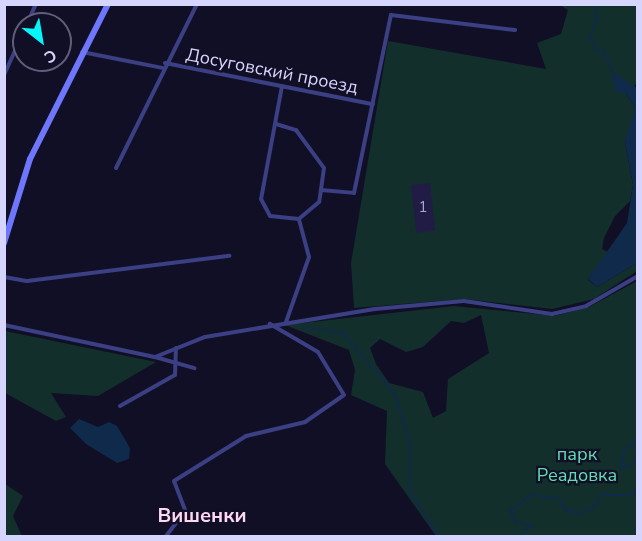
<!DOCTYPE html>
<html>
<head>
<meta charset="utf-8">
<style>
  body { margin:0 }
  #map { position:relative; width:642px; height:541px; overflow:hidden; background:#110f25; font-family:"Nunito Sans",sans-serif }
  div>[style] { position:absolute }
  .green>* { inset:0; background:#132f2c }
  .water>* { inset:0; background:#0f2a4a }
  .stream>* { height:1.5px; margin:-0.75px; padding:0 0.75px; transform-origin:0.75px; border-radius:0.75px; background:#0f2a4a }
  .building>* { inset:0; background:#211c46; transform-origin:0 0 }
  .street>* { height:4px; margin:-2px; padding:0 2px; transform-origin:2px; border-radius:2px; background:#3b3f83 }
  .secondary>* { height:6px; margin:-3px; padding:0 3px; transform-origin:3px; border-radius:3px; background:#6e76fc }
  span { translate:-50% -50%; white-space:nowrap; text-align:center; line-height:1.15; -webkit-text-stroke:4.5px #110f25; paint-order:stroke }
  .number-label { font-size:15px; color:#a9a7d0 }
  .number-label span { -webkit-text-stroke-width:0 }
  .street-label { font-size:18px; color:#d6d5fe }
  .park-label { font-size:18px; color:#61ddb4 }
  .neighbourhood-label { font-size:20px; color:#fed7f3; font-weight:700 }
  .frame { position:absolute; inset:0; border:6px solid #d6d5fe; pointer-events:none }
  .north { position:absolute; left:12px; top:12px; width:60px; height:60px; box-sizing:border-box; background:#110f25; border:2px solid #605e7c; border-radius:50%; rotate:149deg; font-size:16px; font-weight:700; line-height:24px; text-align:center; color:#d6d5fe }
  .north::after { content:''; display:block; margin:auto; width:21px; height:27px; background:#05f6fa; clip-path:polygon(50% 0,100% 100%,50% 72%,0 100%) }
</style>
</head>
<body>
<div id="map">
  <div class="green">
    <div style="clip-path:polygon(560px 5px,637px 5px,637px 88px,636px 84px,626px 94px,635px 107px,635px 119px,625px 142px,633px 185px,630px 201px,615px 216px,604px 238px,602px 249px,610px 253px,588px 280px,597px 287px,637px 263px,637px 271px,594px 299px,552px 309px,464px 299px,354px 308px,351px 263px,388px 41px,546px 69px,537px 43px,561px 34px,568px 10px)"></div>
    <div style="clip-path:polygon(evenodd,637px 281px,637px 536px,436px 536px,385px 464px,387px 411px,351px 395px,355px 370px,349px 350px,285px 325px,454px 306px,555px 316px,589px 307px,637px 281px,481px 315px,489px 353px,448px 379px,446px 411px,433px 418px,423px 392px,389px 383px,376px 364px,370px 348px,380px 339px,406px 352px,423px 347px,451px 321px,464px 323px,481px 315px)"></div>
    <div style="clip-path:polygon(5px 331px,156px 362px,98px 396px,51px 393px,66px 417px,56px 421px,5px 393px)"></div>
    <div style="clip-path:polygon(5px 484px,23px 496px,13px 516px,22px 536px,5px 536px)"></div>
  </div>
  <div class="water">
    <div style="clip-path:polygon(616px 74px,637px 88px,637px 263px,597px 287px,588px 279px,627px 223px,633px 185px,625px 142px,635px 107px,626px 94px,617px 92px,612px 78px)"></div>
    <div style="clip-path:polygon(79px 419px,98px 427px,109px 422px,117px 426px,130px 448px,129px 459px,117px 463px,86px 444px,70px 428px)"></div>
  </div>
  <div class="stream">
    <div style="left:595px;top:4px;width:17px;rotate:83deg"></div>
    <div style="left:597px;top:21px;width:18px;rotate:109deg"></div>
    <div style="left:591px;top:38px;width:12px;rotate:66deg"></div>
    <div style="left:596px;top:49px;width:9px;rotate:18deg"></div>
    <div style="left:605px;top:52px;width:28px;rotate:69deg"></div>
    <div style="left:301px;top:327px;width:44px;rotate:9.2deg"></div>
    <div style="left:344px;top:334px;width:79px;rotate:49.6deg"></div>
    <div style="left:395px;top:394px;width:53px;rotate:72.6deg"></div>
    <div style="left:411px;top:445px;width:44px;rotate:91.3deg"></div>
    <div style="left:410px;top:489px;width:52px;rotate:59deg"></div>
    <div style="left:437px;top:534px;width:7px;rotate:16deg"></div>
    <div style="left:638px;top:439px;width:18px;rotate:139deg"></div>
    <div style="left:624px;top:451px;width:18px;rotate:99deg"></div>
    <div style="left:621px;top:469px;width:19px;rotate:-25deg"></div>
    <div style="left:520px;top:536px;width:16px;rotate:-40deg"></div>
    <div style="left:532px;top:526px;width:16px;rotate:-166deg"></div>
    <div style="left:516px;top:522px;width:13px;rotate:-119deg"></div>
    <div style="left:510px;top:511px;width:27px;rotate:-36deg"></div>
    <div style="left:532px;top:495px;width:27px;rotate:8deg"></div>
    <div style="left:559px;top:499px;width:14px;rotate:56deg"></div>
    <div style="left:567px;top:511px;width:14px;rotate:8deg"></div>
    <div style="left:581px;top:513px;width:15px;rotate:-28deg"></div>
    <div style="left:594px;top:506px;width:13px;rotate:-58deg"></div>
    <div style="left:601px;top:495px;width:30px"></div>
    <div style="left:631px;top:495px;width:10px;rotate:-45deg"></div>
  </div>
  <div class="building">
    <div style="left:430px;top:183px;width:48px;height:19px;rotate:84deg"></div>
  </div>
  <div class="street">
    <div style="left:27px;top:24px;width:22px;rotate:-66deg"></div>
    <div style="left:82px;top:52px;width:83px;rotate:11.2deg"></div>
    <div style="left:165px;top:63px;width:212px;rotate:11.2deg"></div>
    <div style="left:4px;top:75px;width:48px;rotate:-65.6deg"></div>
    <div style="left:282px;top:86px;width:115px;rotate:100.5deg"></div>
    <div style="left:261px;top:199px;width:19px;rotate:62deg"></div>
    <div style="left:270px;top:216px;width:29px;rotate:6deg"></div>
    <div style="left:276px;top:124px;width:21px;rotate:17deg"></div>
    <div style="left:296px;top:130px;width:47px;rotate:53.6deg"></div>
    <div style="left:324px;top:168px;width:34px;rotate:98deg"></div>
    <div style="left:319px;top:202px;width:26px;rotate:140deg"></div>
    <div style="left:116px;top:168px;width:183px;rotate:-63.7deg"></div>
    <div style="left:321px;top:190px;width:33px;rotate:5deg"></div>
    <div style="left:354px;top:193px;width:182px;rotate:-78.3deg"></div>
    <div style="left:391px;top:15px;width:125px;rotate:6.9deg"></div>
    <div style="left:4px;top:277px;width:23px;rotate:10deg"></div>
    <div style="left:27px;top:281px;width:204px;rotate:-7.1deg"></div>
    <div style="left:286px;top:322px;width:69px;rotate:-70.5deg"></div>
    <div style="left:309px;top:257px;width:39px;rotate:-105deg"></div>
    <div style="left:4px;top:325px;width:154px;rotate:12deg"></div>
    <div style="left:155px;top:357px;width:54px;rotate:-21.8deg"></div>
    <div style="left:205px;top:337px;width:172px;rotate:-9.4deg"></div>
    <div style="left:375px;top:309px;width:89px;rotate:-5.1deg"></div>
    <div style="left:464px;top:301px;width:89px;rotate:8.4deg"></div>
    <div style="left:552px;top:314px;width:35px;rotate:-13deg"></div>
    <div style="left:586px;top:306px;width:60px;rotate:-30deg"></div>
    <div style="left:155px;top:357px;width:41px;rotate:15.8deg"></div>
    <div style="left:120px;top:406px;width:63px;rotate:-29.4deg"></div>
    <div style="left:175px;top:375px;width:27px;rotate:-88deg"></div>
    <div style="left:187px;top:515px;width:36px;rotate:-111deg"></div>
    <div style="left:174px;top:481px;width:85px;rotate:-32deg"></div>
    <div style="left:246px;top:436px;width:61px;rotate:-13.3deg"></div>
    <div style="left:305px;top:422px;width:47px;rotate:-34.7deg"></div>
    <div style="left:344px;top:395px;width:50px;rotate:-121.2deg"></div>
    <div style="left:318px;top:352px;width:56px;rotate:-149.7deg"></div>
    <div style="left:166px;top:536px;width:23px;rotate:-52deg"></div>
    <div style="left:180px;top:518px;width:17px;rotate:-3deg"></div>
  </div>
  <div class="secondary">
    <div style="left:4px;top:243px;width:88px;rotate:-72.8deg"></div>
    <div style="left:30px;top:159px;width:174px;rotate:-63.3deg"></div>
  </div>
  <div class="number-label">
    <span style="left:423px;top:208px">1</span>
  </div>
  <div class="street-label">
    <span style="left:272px;top:71px;rotate:11deg">Досуговский проезд</span>
  </div>
  <div class="park-label">
    <span style="left:577px;top:465px">парк<br>Реадовка</span>
  </div>
  <div class="neighbourhood-label">
    <span style="left:202px;top:515px">Вишенки</span>
  </div>
  <div class="frame"></div>
  <div class="north">С</div>
</div>
</body>
</html>
